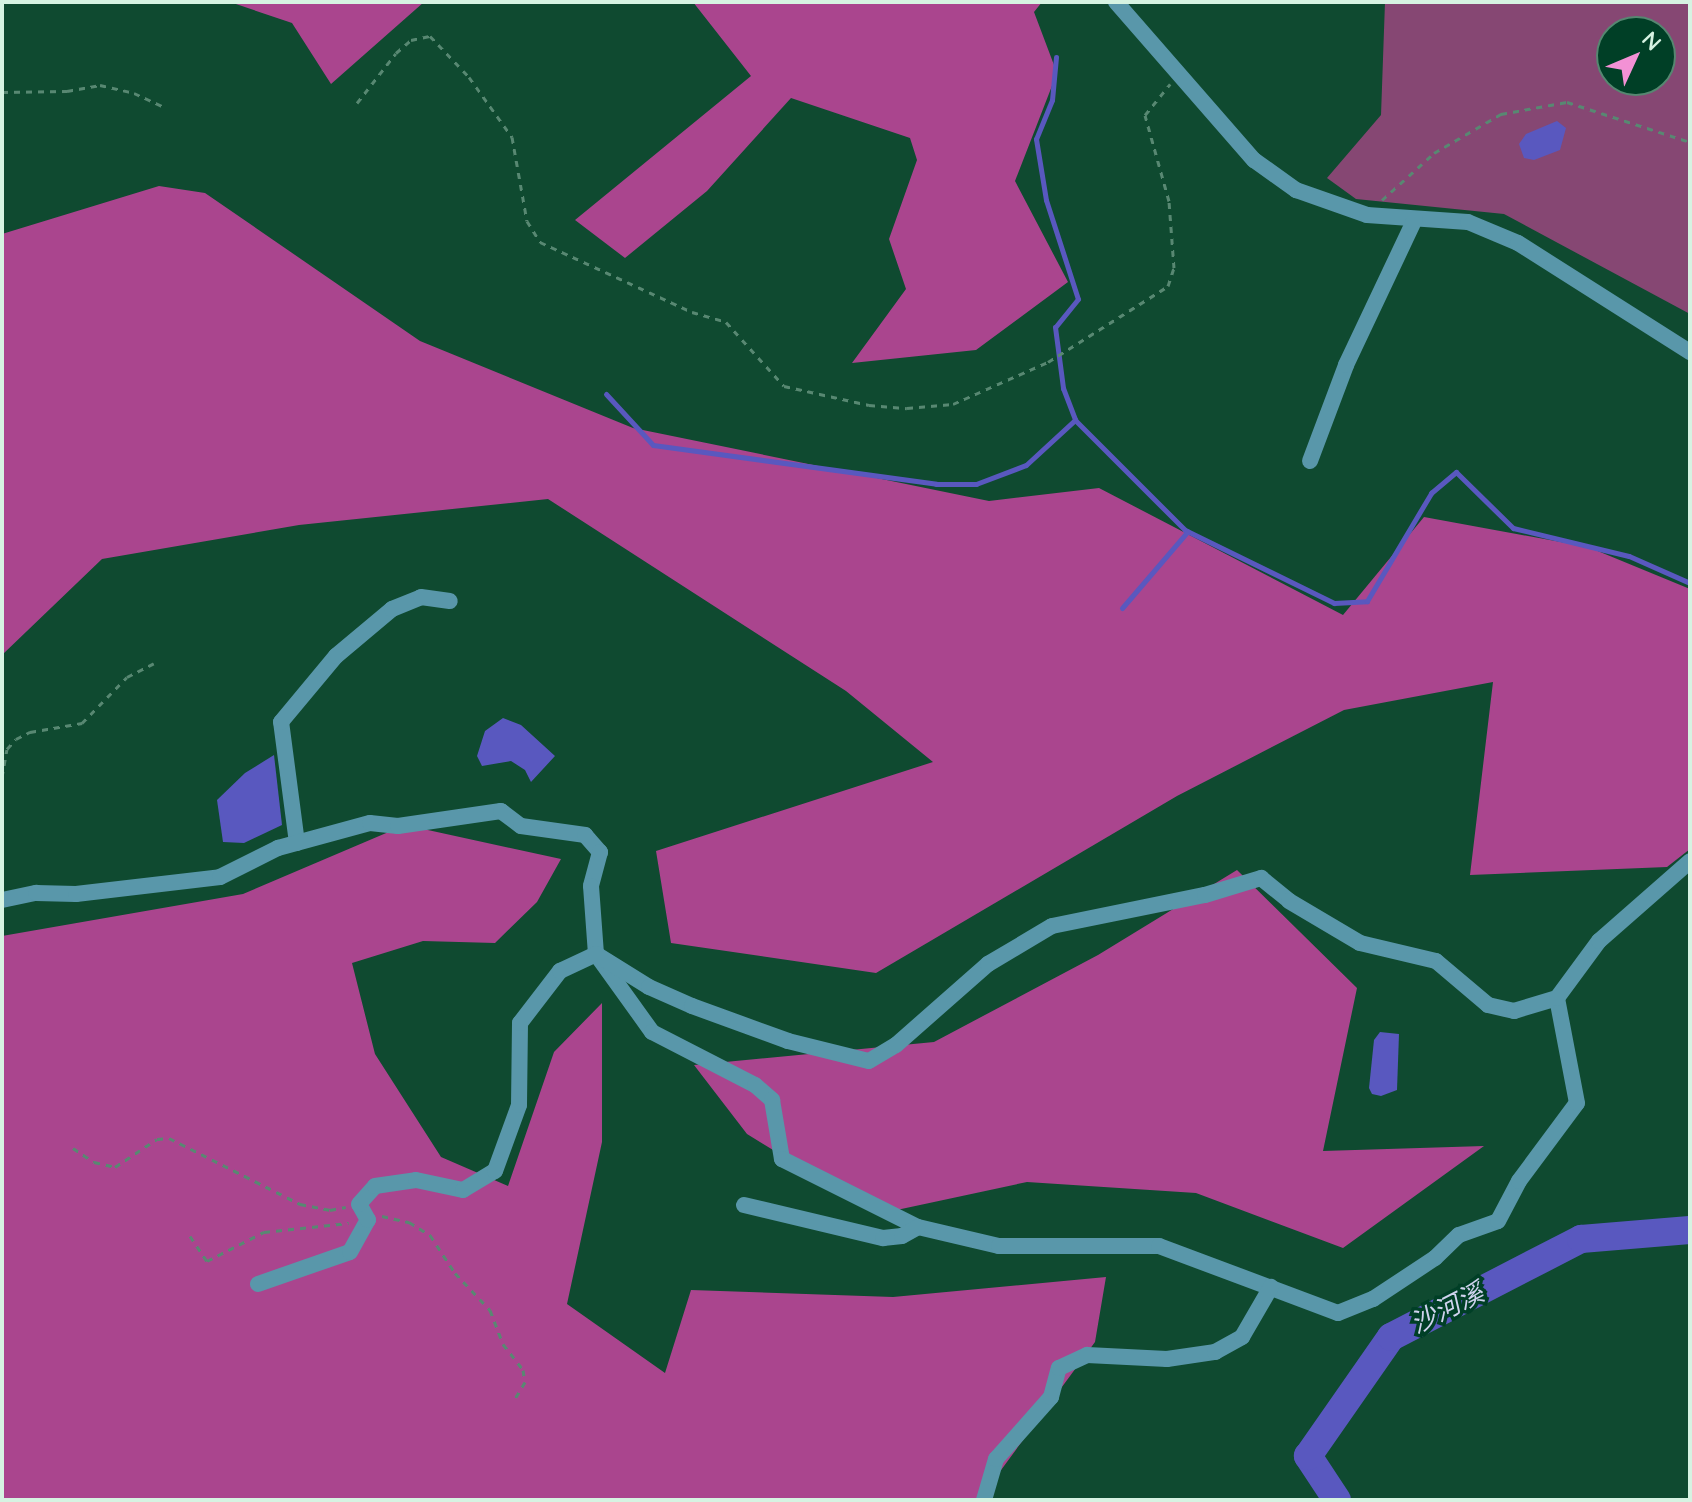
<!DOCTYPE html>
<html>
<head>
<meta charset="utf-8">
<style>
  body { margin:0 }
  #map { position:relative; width:1692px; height:1502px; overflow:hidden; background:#0f4a30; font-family:Quicksand,"Noto Sans TC",sans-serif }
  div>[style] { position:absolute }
  .green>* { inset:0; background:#864773 }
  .forest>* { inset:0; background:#aa458e }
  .water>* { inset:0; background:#5958bf }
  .stream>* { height:5px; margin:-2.5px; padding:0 2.5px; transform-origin:2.5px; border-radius:2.5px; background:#5958bf }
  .river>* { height:28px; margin:-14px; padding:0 14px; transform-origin:14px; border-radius:14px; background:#5958bf }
  .path>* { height:3px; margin-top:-1.5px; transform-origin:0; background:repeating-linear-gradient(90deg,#588872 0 6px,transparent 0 12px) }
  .minor>* { height:16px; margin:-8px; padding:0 8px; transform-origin:8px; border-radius:8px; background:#5997aa }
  span { translate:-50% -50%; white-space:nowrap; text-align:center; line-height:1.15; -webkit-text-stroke:7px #003f26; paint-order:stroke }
  .water-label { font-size:26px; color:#cfd3ee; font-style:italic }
  .frame { position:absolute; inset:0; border:4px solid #d6f3e2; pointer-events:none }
  .north { position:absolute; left:1596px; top:16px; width:80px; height:80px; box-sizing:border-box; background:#003f26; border:2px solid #568771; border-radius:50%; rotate:46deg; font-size:22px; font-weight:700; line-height:32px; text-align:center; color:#d6f3e2 }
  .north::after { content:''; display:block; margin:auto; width:28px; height:36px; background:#f391d5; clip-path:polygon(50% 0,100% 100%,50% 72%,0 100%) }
</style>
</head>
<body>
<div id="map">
  <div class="green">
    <div style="clip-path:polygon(evenodd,1385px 2px,1690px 2px,1690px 314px,1504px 214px,1356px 199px,1327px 178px,1381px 115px,1385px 2px,1612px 32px,1660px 32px,1660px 80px,1612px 80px,1612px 32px)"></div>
  </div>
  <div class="forest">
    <div style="clip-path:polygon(230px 2px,424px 2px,331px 84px,292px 23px)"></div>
    <div style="clip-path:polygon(693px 2px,1042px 2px,1034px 12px,1057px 73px,1015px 181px,1068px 282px,976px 350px,852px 363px,906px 289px,889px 239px,917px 160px,910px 138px,791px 98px,707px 191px,625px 258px,575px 220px,751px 76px)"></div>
    <div style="clip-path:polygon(159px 186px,205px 193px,420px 341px,633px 428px,989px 501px,1099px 488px,1343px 615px,1424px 517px,1588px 547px,1690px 589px,1690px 849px,1667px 867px,1470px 875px,1493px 682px,1344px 710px,1177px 796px,876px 973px,671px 943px,656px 851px,933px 762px,846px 691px,548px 499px,299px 525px,102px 559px,2px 655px,2px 234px)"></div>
    <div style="clip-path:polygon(405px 825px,561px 859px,537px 902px,495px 943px,423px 941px,352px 963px,375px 1054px,441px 1157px,508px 1186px,554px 1052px,602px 1003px,602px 1142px,567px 1304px,665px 1373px,691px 1290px,893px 1297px,1106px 1277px,1095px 1342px,979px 1500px,2px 1500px,2px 936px,243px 894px)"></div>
    <div style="clip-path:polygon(1237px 870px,1357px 988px,1323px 1151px,1484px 1146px,1343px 1248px,1196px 1193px,1027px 1182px,878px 1214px,747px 1134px,694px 1065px,934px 1042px,1098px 955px)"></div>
  </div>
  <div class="water">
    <div style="clip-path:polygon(1557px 121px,1566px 128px,1560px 150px,1534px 160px,1524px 158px,1519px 144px,1526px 134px)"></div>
    <div style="clip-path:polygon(503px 718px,521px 725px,555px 756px,531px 782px,525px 770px,511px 761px,482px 766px,477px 756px,485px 731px)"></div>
    <div style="clip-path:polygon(274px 755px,282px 825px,244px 843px,223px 842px,217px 800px,245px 773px)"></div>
    <div style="clip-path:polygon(1380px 1032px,1399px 1034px,1397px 1090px,1381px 1096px,1372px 1094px,1369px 1088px,1374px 1040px)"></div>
  </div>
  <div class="stream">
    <div style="left:1056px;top:57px;width:43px;rotate:95.3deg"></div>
    <div style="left:1052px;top:100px;width:42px;rotate:112.3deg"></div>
    <div style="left:1036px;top:139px;width:62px;rotate:80.7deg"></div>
    <div style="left:1046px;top:200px;width:104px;rotate:72.1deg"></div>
    <div style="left:1078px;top:299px;width:36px;rotate:129deg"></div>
    <div style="left:1055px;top:327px;width:62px;rotate:82.5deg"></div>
    <div style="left:1063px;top:388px;width:34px;rotate:69deg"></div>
    <div style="left:1075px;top:420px;width:156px;rotate:45deg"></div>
    <div style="left:1185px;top:530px;width:166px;rotate:26.1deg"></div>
    <div style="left:1334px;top:603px;width:33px;rotate:-3deg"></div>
    <div style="left:1367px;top:601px;width:126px;rotate:-59.3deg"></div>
    <div style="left:1431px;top:493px;width:33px;rotate:-40deg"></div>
    <div style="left:1456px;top:472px;width:80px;rotate:44.5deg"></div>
    <div style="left:1513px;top:528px;width:119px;rotate:13.6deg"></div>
    <div style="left:1629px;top:556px;width:67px;rotate:23.9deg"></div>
    <div style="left:606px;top:394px;width:69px;rotate:47.3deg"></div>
    <div style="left:653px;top:445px;width:286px;rotate:7.8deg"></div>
    <div style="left:936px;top:484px;width:40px"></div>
    <div style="left:976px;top:484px;width:53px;rotate:-20.8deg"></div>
    <div style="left:1026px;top:465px;width:67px;rotate:-42.6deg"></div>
    <div style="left:1122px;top:608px;width:101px;rotate:-49.4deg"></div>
  </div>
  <div class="river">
    <div style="left:1337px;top:1500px;width:53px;rotate:-123.4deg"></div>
    <div style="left:1308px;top:1456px;width:145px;rotate:-55.1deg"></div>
    <div style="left:1391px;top:1337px;width:214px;rotate:-27.3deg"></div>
    <div style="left:1581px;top:1239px;width:109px;rotate:-4.7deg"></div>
  </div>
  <div class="path">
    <div style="left:2px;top:92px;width:65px;rotate:-0.9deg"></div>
    <div style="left:67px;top:91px;width:34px;rotate:-10deg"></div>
    <div style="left:100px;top:85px;width:35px;rotate:13deg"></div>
    <div style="left:134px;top:93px;width:33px;rotate:25deg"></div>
    <div style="left:357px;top:103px;width:63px;rotate:-52deg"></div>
    <div style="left:396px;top:53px;width:20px;rotate:-41deg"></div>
    <div style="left:411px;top:40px;width:19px;rotate:-12deg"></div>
    <div style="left:430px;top:36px;width:57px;rotate:46.4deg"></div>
    <div style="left:469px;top:77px;width:74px;rotate:54.4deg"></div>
    <div style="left:512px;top:137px;width:85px;rotate:79.9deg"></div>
    <div style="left:527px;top:221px;width:25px;rotate:58deg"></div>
    <div style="left:540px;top:242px;width:167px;rotate:24.7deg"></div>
    <div style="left:692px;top:312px;width:35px;rotate:16deg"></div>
    <div style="left:726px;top:322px;width:86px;rotate:47.8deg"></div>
    <div style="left:784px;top:386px;width:87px;rotate:12.6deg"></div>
    <div style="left:869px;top:405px;width:38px;rotate:5deg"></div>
    <div style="left:907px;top:408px;width:46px;rotate:-5deg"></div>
    <div style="left:953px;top:404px;width:104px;rotate:-23.9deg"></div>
    <div style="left:1048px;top:362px;width:142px;rotate:-32.3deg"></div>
    <div style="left:1168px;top:286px;width:19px;rotate:-72deg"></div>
    <div style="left:1174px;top:268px;width:67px;rotate:-94.3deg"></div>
    <div style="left:1169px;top:201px;width:89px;rotate:-105.6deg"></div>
    <div style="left:1145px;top:115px;width:40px;rotate:-51deg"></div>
    <div style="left:1382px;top:200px;width:70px;rotate:-42.1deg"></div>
    <div style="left:1434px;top:153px;width:78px;rotate:-30.2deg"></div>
    <div style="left:1501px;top:114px;width:67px;rotate:-10.3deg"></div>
    <div style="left:1567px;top:102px;width:129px;rotate:18deg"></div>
    <div style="left:2px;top:777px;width:28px;rotate:-80deg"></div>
    <div style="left:7px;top:749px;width:13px;rotate:-48deg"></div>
    <div style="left:16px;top:739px;width:16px;rotate:-27deg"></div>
    <div style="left:30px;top:732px;width:53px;rotate:-9.8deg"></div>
    <div style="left:82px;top:723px;width:64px;rotate:-45.6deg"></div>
    <div style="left:127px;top:677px;width:30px;rotate:-27deg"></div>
    <div style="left:73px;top:1148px;width:25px;rotate:34deg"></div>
    <div style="left:94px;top:1162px;width:22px;rotate:13deg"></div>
    <div style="left:115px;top:1167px;width:50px;rotate:-33.7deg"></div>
    <div style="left:157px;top:1139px;width:12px;rotate:-5deg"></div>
    <div style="left:169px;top:1138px;width:147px;rotate:26.7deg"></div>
    <div style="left:300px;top:1204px;width:31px;rotate:11deg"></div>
    <div style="left:330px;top:1210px;width:16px;rotate:-11deg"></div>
    <div style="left:382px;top:1216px;width:28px;rotate:13deg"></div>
    <div style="left:409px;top:1222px;width:25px;rotate:32deg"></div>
    <div style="left:430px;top:1235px;width:45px;rotate:56.7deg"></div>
    <div style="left:455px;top:1273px;width:51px;rotate:46.6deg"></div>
    <div style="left:490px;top:1310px;width:36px;rotate:69deg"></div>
    <div style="left:503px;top:1344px;width:33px;rotate:52deg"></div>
    <div style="left:523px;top:1370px;width:12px;rotate:81deg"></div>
    <div style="left:525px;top:1382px;width:21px;rotate:121deg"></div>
    <div style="left:190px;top:1236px;width:30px;rotate:56deg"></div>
    <div style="left:207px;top:1261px;width:64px;rotate:-27deg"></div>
    <div style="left:264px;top:1232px;width:85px;rotate:-6deg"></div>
  </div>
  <div class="minor">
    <div style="left:1116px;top:2px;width:210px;rotate:48.9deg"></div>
    <div style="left:1254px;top:160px;width:52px;rotate:35.5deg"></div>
    <div style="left:1296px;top:190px;width:75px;rotate:19.4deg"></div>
    <div style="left:1367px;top:215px;width:101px;rotate:4deg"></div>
    <div style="left:1468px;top:222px;width:54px;rotate:22.8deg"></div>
    <div style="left:1518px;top:243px;width:204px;rotate:32.4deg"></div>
    <div style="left:1310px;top:461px;width:103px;rotate:-69.4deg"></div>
    <div style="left:1346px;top:365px;width:161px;rotate:-64.7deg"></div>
    <div style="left:297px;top:843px;width:122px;rotate:-97.5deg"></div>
    <div style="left:281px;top:722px;width:86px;rotate:-50.2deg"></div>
    <div style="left:336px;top:656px;width:73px;rotate:-40deg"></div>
    <div style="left:392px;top:609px;width:31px;rotate:-22deg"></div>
    <div style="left:421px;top:597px;width:29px;rotate:8deg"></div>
    <div style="left:2px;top:900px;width:35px;rotate:-12deg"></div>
    <div style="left:36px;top:893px;width:40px;rotate:1.4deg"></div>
    <div style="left:76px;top:894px;width:145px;rotate:-6.7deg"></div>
    <div style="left:220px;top:877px;width:65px;rotate:-26.6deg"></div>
    <div style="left:278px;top:848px;width:95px;rotate:-15.2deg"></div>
    <div style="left:370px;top:823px;width:28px;rotate:6deg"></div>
    <div style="left:398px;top:826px;width:104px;rotate:-8.3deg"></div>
    <div style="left:501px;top:811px;width:25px;rotate:37deg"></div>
    <div style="left:521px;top:826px;width:65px;rotate:8deg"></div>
    <div style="left:585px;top:835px;width:23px;rotate:49deg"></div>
    <div style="left:600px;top:852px;width:35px;rotate:105deg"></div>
    <div style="left:591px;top:886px;width:68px;rotate:85.8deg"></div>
    <div style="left:596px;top:954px;width:96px;rotate:54.3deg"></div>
    <div style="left:652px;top:1032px;width:116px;rotate:27.2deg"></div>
    <div style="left:755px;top:1085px;width:23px;rotate:41deg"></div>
    <div style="left:772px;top:1100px;width:60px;rotate:80.4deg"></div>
    <div style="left:782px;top:1159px;width:152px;rotate:26.6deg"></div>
    <div style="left:918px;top:1227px;width:83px;rotate:13.2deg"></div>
    <div style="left:999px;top:1246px;width:160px"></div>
    <div style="left:1159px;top:1246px;width:191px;rotate:20.5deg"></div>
    <div style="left:1338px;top:1313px;width:38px;rotate:-22deg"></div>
    <div style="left:1373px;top:1299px;width:74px;rotate:-33.5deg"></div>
    <div style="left:1435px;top:1258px;width:33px;rotate:-44deg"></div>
    <div style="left:1459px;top:1235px;width:41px;rotate:-19.7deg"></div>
    <div style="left:1498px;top:1221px;width:45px;rotate:-62.3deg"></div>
    <div style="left:1519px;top:1181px;width:97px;rotate:-53.4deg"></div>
    <div style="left:1577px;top:1103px;width:107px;rotate:-100.8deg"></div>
    <div style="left:744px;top:1205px;width:143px;rotate:13.4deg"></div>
    <div style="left:883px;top:1238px;width:19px;rotate:-6deg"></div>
    <div style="left:902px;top:1236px;width:18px;rotate:-29deg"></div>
    <div style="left:258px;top:1284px;width:97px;rotate:-19.2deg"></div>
    <div style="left:350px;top:1252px;width:37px;rotate:-61deg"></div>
    <div style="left:368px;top:1220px;width:18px;rotate:-119deg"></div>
    <div style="left:359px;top:1204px;width:24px;rotate:-48deg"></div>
    <div style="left:375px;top:1186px;width:41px;rotate:-8.3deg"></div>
    <div style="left:416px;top:1180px;width:48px;rotate:12deg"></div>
    <div style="left:463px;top:1190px;width:37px;rotate:-31deg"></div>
    <div style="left:495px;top:1171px;width:70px;rotate:-70deg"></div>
    <div style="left:519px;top:1105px;width:82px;rotate:-89.3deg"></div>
    <div style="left:520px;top:1023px;width:66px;rotate:-52.4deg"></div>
    <div style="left:560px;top:971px;width:40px;rotate:-25deg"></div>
    <div style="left:596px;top:954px;width:62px;rotate:31.9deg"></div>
    <div style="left:649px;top:987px;width:47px;rotate:23.8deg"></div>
    <div style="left:692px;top:1006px;width:102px;rotate:20deg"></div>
    <div style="left:788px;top:1041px;width:83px;rotate:13.9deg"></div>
    <div style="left:869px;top:1061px;width:31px;rotate:-31deg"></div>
    <div style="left:896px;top:1045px;width:123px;rotate:-41.4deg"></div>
    <div style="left:988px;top:964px;width:74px;rotate:-30.7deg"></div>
    <div style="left:1052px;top:926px;width:156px;rotate:-11.5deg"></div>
    <div style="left:1205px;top:895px;width:59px;rotate:-16.9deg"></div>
    <div style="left:1261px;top:878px;width:36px;rotate:39deg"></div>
    <div style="left:1289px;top:901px;width:82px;rotate:30.6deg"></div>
    <div style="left:1360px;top:943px;width:78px;rotate:13.3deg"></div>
    <div style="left:1436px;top:961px;width:68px;rotate:40.2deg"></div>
    <div style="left:1488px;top:1005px;width:27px;rotate:13deg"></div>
    <div style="left:1514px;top:1011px;width:45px;rotate:-16.8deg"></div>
    <div style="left:1557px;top:998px;width:71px;rotate:-53.6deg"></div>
    <div style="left:1599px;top:941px;width:121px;rotate:-41.3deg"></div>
    <div style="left:984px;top:1500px;width:43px;rotate:-73.7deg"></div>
    <div style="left:996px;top:1459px;width:83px;rotate:-48.4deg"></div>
    <div style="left:1051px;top:1397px;width:30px;rotate:-75deg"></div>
    <div style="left:1059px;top:1368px;width:31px;rotate:-25deg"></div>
    <div style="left:1087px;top:1355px;width:80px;rotate:2.9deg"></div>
    <div style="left:1167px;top:1359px;width:49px;rotate:-8.3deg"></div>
    <div style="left:1215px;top:1352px;width:31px;rotate:-29deg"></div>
    <div style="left:1242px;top:1337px;width:58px;rotate:-59.9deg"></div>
  </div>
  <div class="water-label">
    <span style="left:1447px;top:1308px;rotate:-27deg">沙河溪</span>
  </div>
  <div class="frame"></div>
  <div class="north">N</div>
</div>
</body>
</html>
